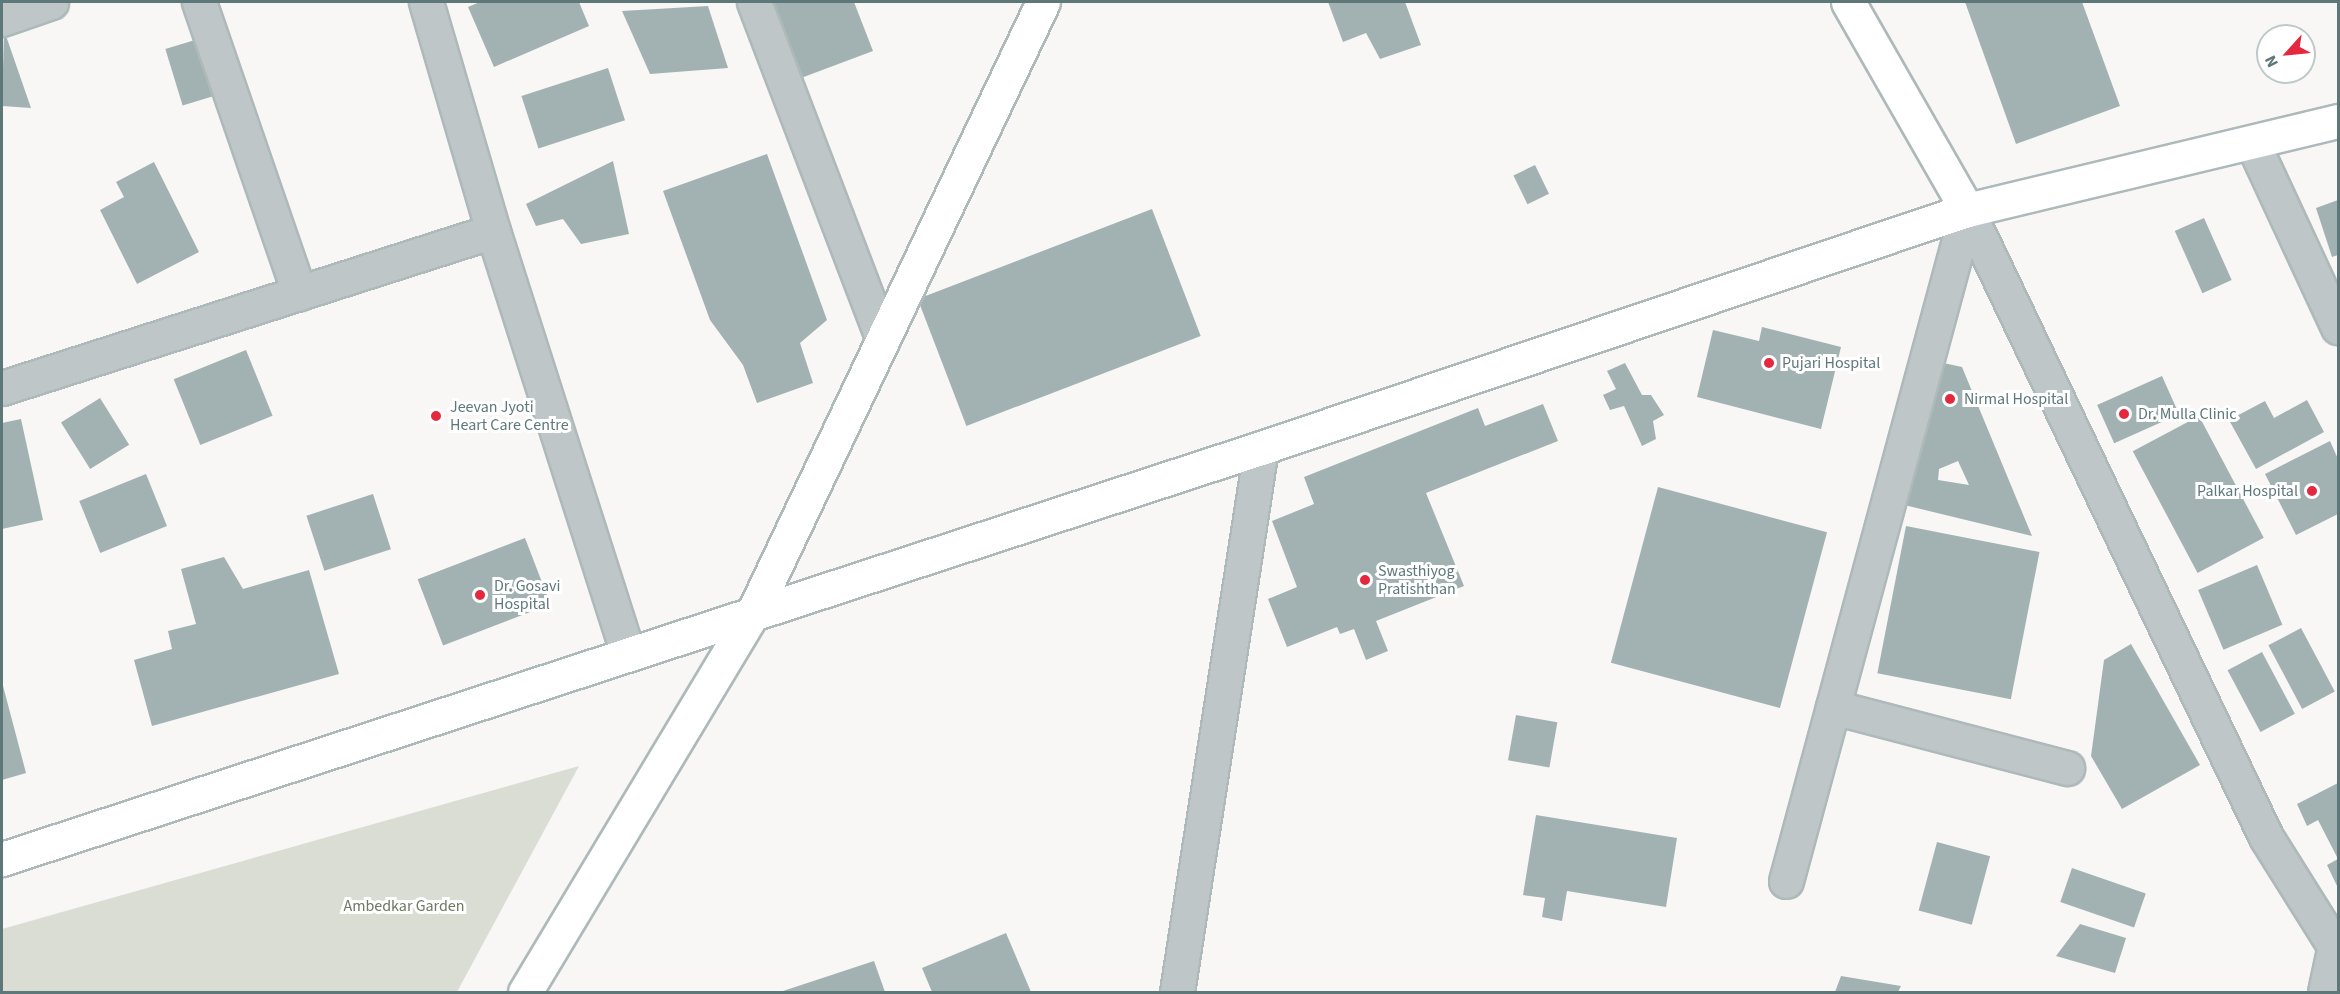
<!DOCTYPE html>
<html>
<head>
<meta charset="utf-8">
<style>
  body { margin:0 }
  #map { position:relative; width:2340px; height:994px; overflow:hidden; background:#f8f7f5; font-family:"Source Sans 3",sans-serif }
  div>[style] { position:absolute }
  .green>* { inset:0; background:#daddd4 }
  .building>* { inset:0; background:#a2b2b3; transform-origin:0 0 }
  .roads { filter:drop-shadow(2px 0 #aeb9ba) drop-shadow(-2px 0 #aeb9ba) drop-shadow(0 2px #aeb9ba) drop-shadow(0 -2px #aeb9ba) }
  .street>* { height:33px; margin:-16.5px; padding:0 16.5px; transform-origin:16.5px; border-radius:16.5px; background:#bec6c7 }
  .secondary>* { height:33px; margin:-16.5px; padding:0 16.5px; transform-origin:16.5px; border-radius:16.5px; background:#fff }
  .dots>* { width:16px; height:16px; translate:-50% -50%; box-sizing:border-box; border:3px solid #fff; border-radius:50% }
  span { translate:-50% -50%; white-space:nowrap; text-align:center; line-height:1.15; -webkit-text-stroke:6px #fff; paint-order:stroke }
  .poi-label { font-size:16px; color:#5e787a }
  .left { translate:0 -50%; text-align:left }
  .right { translate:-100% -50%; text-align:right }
  .park-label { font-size:16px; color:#6d7861 }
  .frame { position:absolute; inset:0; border:3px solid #5e787a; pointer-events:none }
  .north { position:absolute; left:2256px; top:24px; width:60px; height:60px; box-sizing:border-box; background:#fff; border:2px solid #bfc9ca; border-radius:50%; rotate:243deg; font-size:16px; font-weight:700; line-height:24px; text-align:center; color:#5e787a }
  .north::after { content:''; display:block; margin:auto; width:21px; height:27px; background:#e4283e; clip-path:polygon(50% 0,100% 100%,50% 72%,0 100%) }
</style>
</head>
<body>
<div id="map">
  <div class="green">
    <div style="clip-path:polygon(579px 766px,457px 992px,2px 992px,2px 929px)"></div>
  </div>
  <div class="building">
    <div style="clip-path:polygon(480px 2px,579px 2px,589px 26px,494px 67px,468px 7px)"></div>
    <div style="clip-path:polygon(771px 2px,854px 2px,873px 51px,801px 78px)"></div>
    <div style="clip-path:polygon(1328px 2px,1405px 2px,1421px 45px,1380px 59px,1366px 33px,1343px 42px)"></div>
    <div style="clip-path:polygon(1965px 2px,2082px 2px,2120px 106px,2016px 144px)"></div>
    <div style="clip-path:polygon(708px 6px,728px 68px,650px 74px,622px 11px)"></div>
    <div style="clip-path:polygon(4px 30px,31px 108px,2px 106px)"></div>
    <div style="left:195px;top:40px;width:59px;height:31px;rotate:73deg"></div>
    <div style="left:608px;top:68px;width:55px;height:91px;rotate:72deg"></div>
    <div style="clip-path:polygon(767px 154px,827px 320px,800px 343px,813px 383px,757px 403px,743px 365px,710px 320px,663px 191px)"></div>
    <div style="clip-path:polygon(613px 161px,629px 234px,581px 244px,563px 219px,536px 226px,526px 204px)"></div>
    <div style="clip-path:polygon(154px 162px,199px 252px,137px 284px,100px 210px,124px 197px,116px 182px)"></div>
    <div style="left:1535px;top:165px;width:32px;height:24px;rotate:64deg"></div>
    <div style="clip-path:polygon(2338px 200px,2338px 255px,2332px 257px,2316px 208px)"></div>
    <div style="left:1152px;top:209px;width:136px;height:251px;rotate:69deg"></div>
    <div style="left:2204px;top:218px;width:68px;height:32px;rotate:66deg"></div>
    <div style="clip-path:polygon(1762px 327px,1841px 347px,1821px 429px,1697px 397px,1713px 330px,1759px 341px)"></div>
    <div style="left:246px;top:350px;width:71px;height:78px;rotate:68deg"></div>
    <div style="clip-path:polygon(evenodd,1930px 360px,1962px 367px,2032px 536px,1896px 503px,1930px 360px,1958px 461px,1969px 485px,1938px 480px,1939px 469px,1958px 461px)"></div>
    <div style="clip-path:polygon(1625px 363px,1642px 395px,1651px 395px,1664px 415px,1653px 421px,1656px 439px,1642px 446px,1624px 406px,1610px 410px,1603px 395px,1616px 389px,1607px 371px)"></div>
    <div style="left:2162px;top:376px;width:42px;height:71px;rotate:66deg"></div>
    <div style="left:100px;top:398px;width:55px;height:46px;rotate:58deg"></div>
    <div style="clip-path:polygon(2307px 400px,2324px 432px,2256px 469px,2229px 420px,2265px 401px,2274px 418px)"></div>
    <div style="clip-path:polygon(1543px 404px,1558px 441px,1426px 493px,1464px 586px,1376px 621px,1388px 651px,1366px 660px,1354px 629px,1340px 634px,1337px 627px,1287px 647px,1268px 599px,1297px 587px,1272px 521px,1314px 504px,1304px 477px,1478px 408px,1485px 426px)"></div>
    <div style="left:2199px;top:416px;width:138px;height:75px;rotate:62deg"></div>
    <div style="clip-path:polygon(21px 419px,43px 520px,2px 529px,2px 423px)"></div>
    <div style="clip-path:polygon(2330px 441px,2338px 459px,2338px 514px,2296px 535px,2265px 474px)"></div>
    <div style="left:146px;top:474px;width:56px;height:72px;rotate:68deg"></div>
    <div style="left:1658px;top:487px;width:175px;height:182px;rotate:15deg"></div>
    <div style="left:373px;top:494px;width:58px;height:70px;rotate:72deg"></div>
    <div style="left:1906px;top:526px;width:136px;height:150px;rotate:11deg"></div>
    <div style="left:525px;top:538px;width:71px;height:115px;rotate:69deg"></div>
    <div style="clip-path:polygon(224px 557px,243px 589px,309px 570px,339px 674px,152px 726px,134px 660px,172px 649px,168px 631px,196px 624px,181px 569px)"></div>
    <div style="left:2257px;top:565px;width:65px;height:64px;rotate:67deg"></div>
    <div style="left:2301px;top:628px;width:72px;height:37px;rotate:62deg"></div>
    <div style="clip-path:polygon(2131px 644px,2200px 765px,2122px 809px,2091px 756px,2104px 660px)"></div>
    <div style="left:2262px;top:652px;width:70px;height:39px;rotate:62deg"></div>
    <div style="clip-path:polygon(2px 682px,26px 773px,2px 780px)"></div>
    <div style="left:1516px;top:715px;width:42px;height:46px;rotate:10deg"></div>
    <div style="clip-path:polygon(2338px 783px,2338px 888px,2327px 865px,2338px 859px,2318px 820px,2307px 826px,2297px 804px)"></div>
    <div style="clip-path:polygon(1536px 815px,1677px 838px,1666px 907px,1567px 891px,1562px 921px,1542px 917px,1545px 898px,1523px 895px)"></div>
    <div style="left:1937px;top:842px;width:55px;height:71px;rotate:15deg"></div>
    <div style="left:2072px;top:868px;width:78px;height:36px;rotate:19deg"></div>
    <div style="clip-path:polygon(2080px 924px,2126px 938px,2115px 973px,2056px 956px)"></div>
    <div style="clip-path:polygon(1006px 933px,1031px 992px,932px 992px,922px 968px)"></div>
    <div style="clip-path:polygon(874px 961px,885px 992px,780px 992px)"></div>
    <div style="clip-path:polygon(1841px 976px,1901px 986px,1898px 992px,1835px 992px)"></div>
  </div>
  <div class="roads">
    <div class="street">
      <div style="left:199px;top:2px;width:308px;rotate:71deg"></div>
      <div style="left:426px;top:2px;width:239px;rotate:73.7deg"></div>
      <div style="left:493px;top:231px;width:444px;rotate:72.3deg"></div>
      <div style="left:754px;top:2px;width:361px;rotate:69.1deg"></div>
      <div style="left:2px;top:19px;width:52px;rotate:-19.1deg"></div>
      <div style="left:2253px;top:144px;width:202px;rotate:65.1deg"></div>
      <div style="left:1967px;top:210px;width:695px;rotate:64.5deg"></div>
      <div style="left:2266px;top:837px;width:136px;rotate:57.9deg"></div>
      <div style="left:2px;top:388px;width:515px;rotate:-17.73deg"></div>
      <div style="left:1833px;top:707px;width:242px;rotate:14.6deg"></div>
      <div style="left:1786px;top:881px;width:695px;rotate:-74.9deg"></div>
      <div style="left:1177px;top:992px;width:550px;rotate:-81.22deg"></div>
      <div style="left:2325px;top:992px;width:48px;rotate:-78deg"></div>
    </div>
    <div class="secondary">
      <div style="left:1848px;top:2px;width:240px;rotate:60.2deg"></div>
      <div style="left:2px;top:859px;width:1324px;rotate:-18.08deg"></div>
      <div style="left:1261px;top:448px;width:745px;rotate:-18.63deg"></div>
      <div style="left:1967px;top:210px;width:382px;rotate:-13.5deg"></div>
      <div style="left:525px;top:992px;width:442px;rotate:-59deg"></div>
      <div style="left:753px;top:613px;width:676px;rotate:-64.61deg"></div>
    </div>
  </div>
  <div class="dots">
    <div style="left:1769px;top:363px;background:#e4283e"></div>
    <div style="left:1950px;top:399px;background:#e4283e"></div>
    <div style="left:2124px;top:414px;background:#e4283e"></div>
    <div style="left:436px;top:416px;background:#e4283e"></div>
    <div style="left:2312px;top:491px;background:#e4283e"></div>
    <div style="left:1365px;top:580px;background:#e4283e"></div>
    <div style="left:480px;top:595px;background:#e4283e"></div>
  </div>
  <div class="poi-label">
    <span class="left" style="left:1782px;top:363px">Pujari Hospital</span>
    <span class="left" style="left:1964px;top:399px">Nirmal Hospital</span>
    <span class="left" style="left:450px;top:416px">Jeevan Jyoti<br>Heart Care Centre</span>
    <span class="left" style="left:2138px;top:414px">Dr. Mulla Clinic</span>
    <span class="right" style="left:2298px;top:491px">Palkar Hospital</span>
    <span class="left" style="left:1378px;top:580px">Swasthiyog<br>Pratishthan</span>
    <span class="left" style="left:494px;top:595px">Dr. Gosavi<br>Hospital</span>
  </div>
  <div class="park-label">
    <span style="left:404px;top:906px">Ambedkar Garden</span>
  </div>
  <div class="frame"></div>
  <div class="north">N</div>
</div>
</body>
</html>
